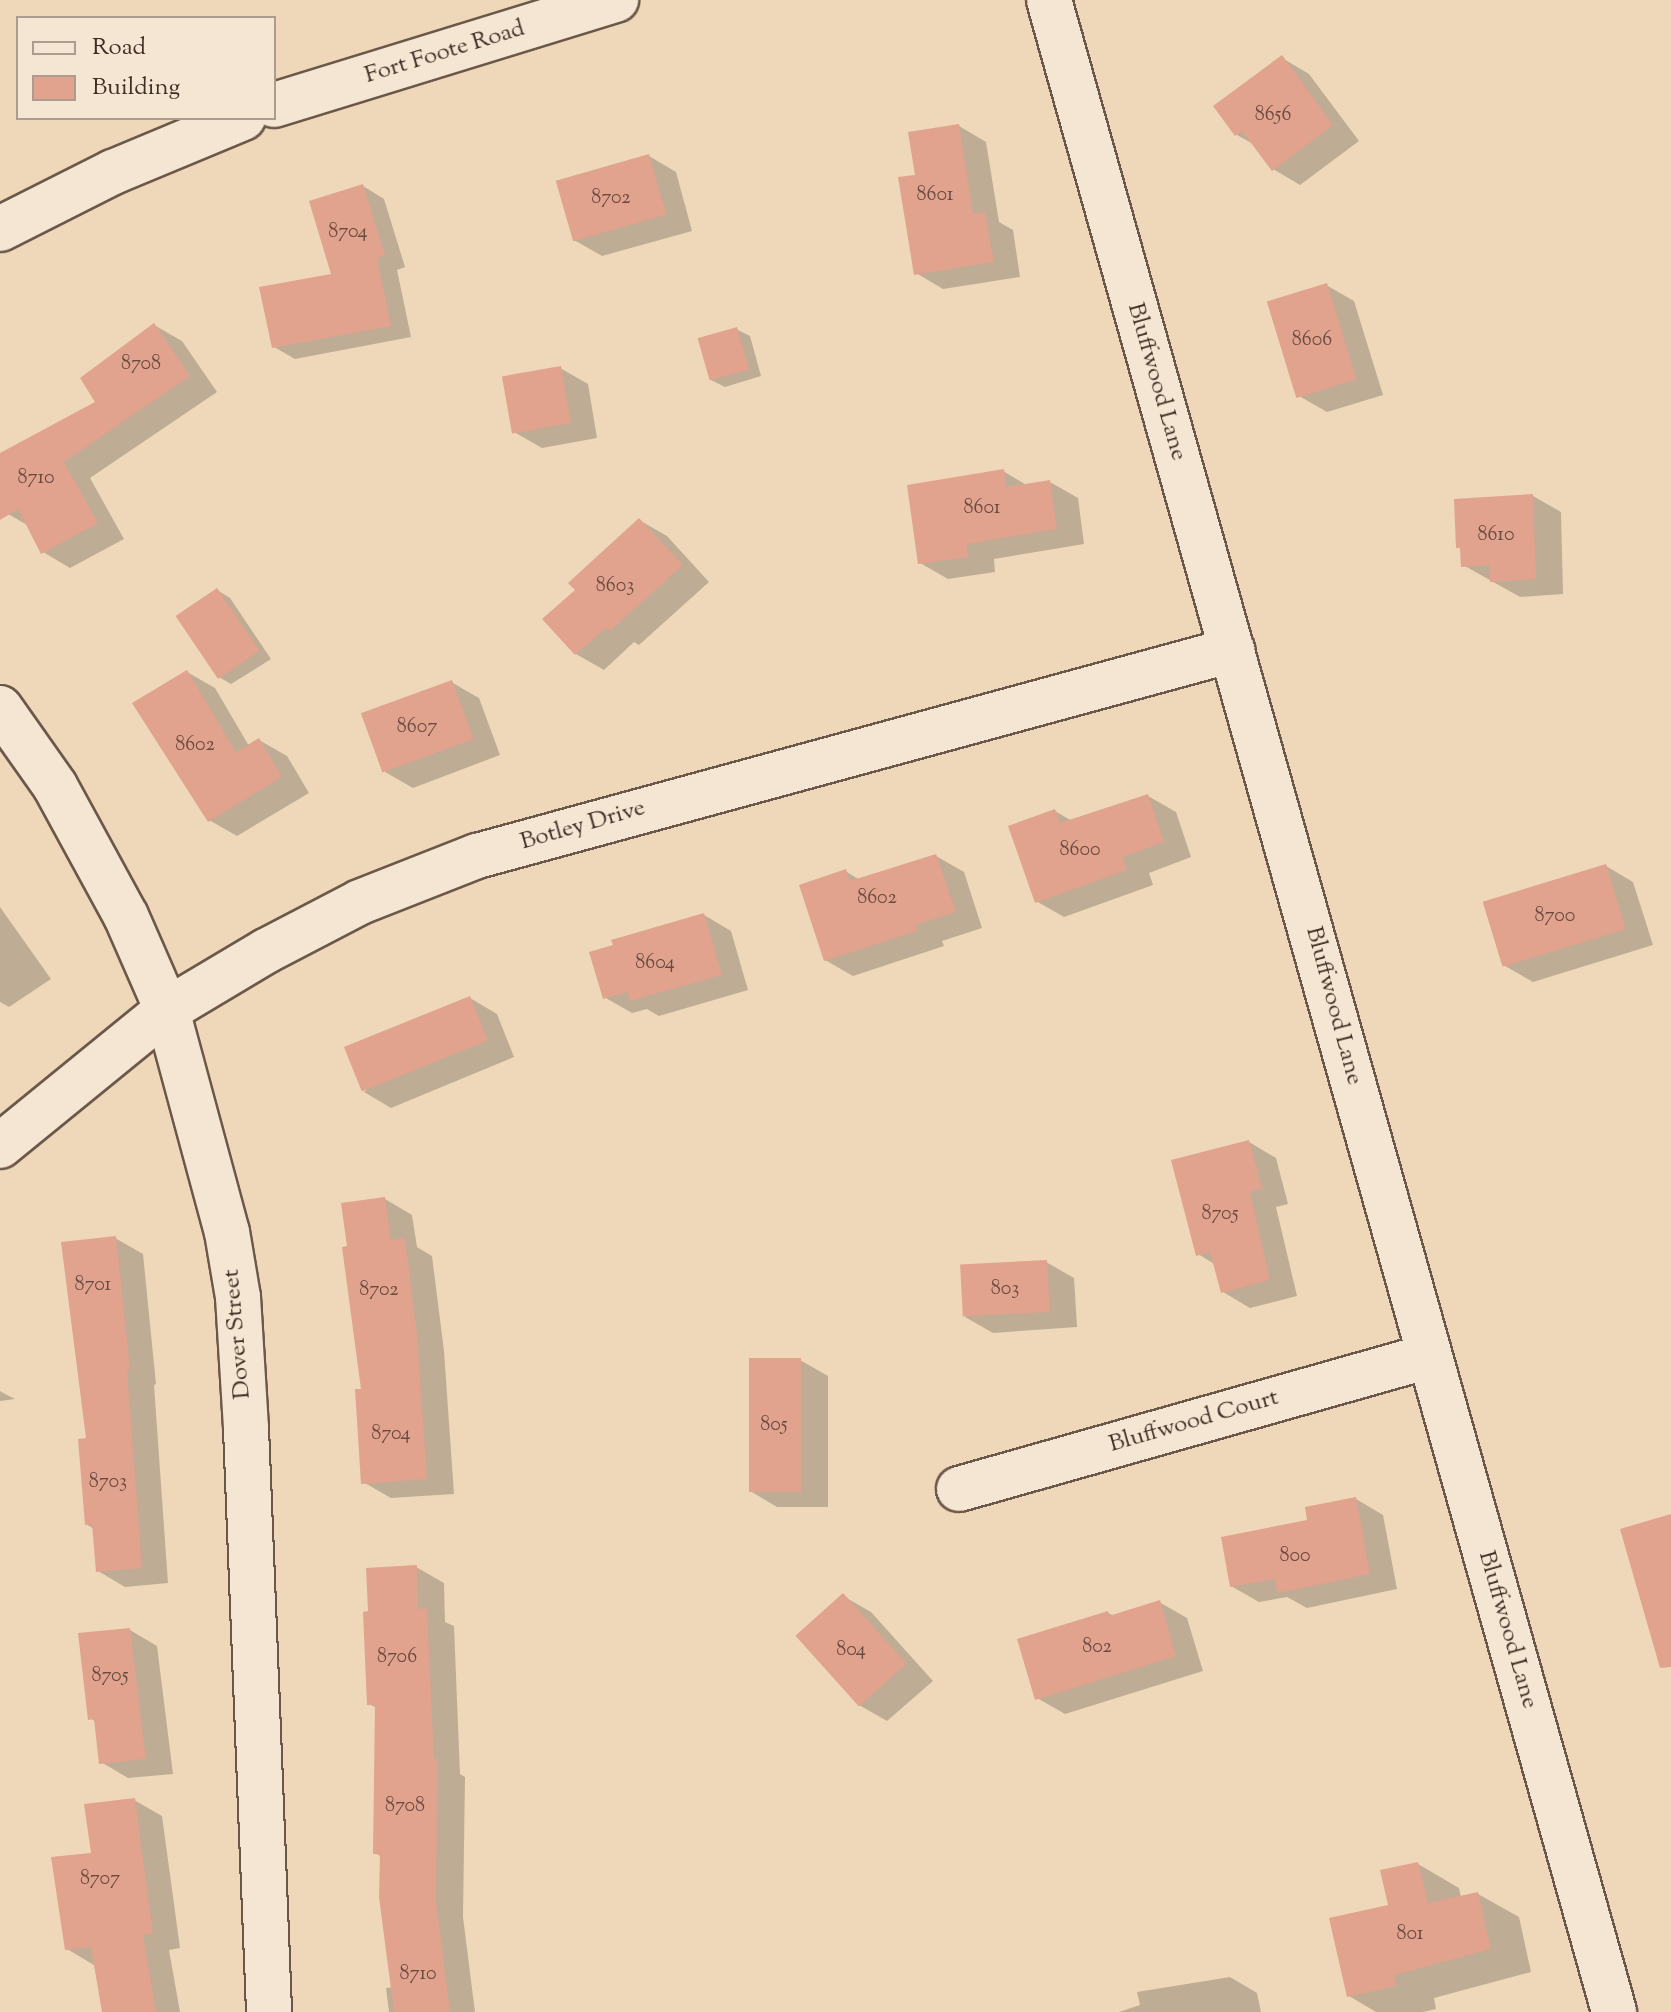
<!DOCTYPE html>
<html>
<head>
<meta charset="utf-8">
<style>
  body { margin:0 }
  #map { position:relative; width:1671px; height:2012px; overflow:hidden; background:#eed8b9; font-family:"Sorts Mill Goudy",serif }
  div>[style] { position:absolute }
  .shadow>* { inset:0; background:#0003 }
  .building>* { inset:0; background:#e1a28e; transform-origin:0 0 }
  .roads { filter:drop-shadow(2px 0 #6c584a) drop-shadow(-2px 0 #6c584a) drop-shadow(0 2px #6c584a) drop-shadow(0 -2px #6c584a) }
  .street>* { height:44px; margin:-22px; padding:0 22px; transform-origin:22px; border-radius:22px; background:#f4e6d2 }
  .secondary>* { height:44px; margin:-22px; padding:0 22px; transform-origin:22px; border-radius:22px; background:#f4e6d2 }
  span { translate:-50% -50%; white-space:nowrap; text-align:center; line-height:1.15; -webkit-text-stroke:6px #f4e6d2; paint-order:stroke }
  .number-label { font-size:20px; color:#694a3f }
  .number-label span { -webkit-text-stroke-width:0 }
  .street-label { font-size:24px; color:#412d25 }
  .legend { position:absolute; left:16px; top:16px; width:260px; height:104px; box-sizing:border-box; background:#f4e6d2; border:2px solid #ac9c8d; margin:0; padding:10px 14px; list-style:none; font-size:24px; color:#412d25 }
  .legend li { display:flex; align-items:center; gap:16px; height:40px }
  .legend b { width:40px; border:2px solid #ac9c8d }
</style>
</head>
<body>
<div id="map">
  <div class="shadow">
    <div style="clip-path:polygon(1282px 58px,1309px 74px,1359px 141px,1300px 185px,1273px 169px,1255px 145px,1237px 135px)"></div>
    <div style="clip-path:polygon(959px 126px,986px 142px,999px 222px,1013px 230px,1020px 277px,943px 289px,916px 273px,917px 176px)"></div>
    <div style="clip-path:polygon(649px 156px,676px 172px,692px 231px,602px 256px,574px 240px)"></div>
    <div style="clip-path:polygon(363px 186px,384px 199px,405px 267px,397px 270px,411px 337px,295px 359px,274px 347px,333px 275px)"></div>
    <div style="clip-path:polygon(1326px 285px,1354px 301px,1383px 395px,1327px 412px,1299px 396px)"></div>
    <div style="clip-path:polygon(154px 325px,182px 341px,217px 392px,90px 478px,124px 539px,70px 568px,43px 552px,29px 526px,8px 514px,0 499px,0 455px,98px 402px)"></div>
    <div style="clip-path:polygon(736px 329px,750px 336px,761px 376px,725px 387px,711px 380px)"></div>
    <div style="clip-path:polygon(560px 368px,588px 384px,597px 438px,542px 448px,514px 432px)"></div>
    <div style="clip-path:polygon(1003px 471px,1028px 486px,1050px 482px,1078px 498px,1084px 544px,994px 559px,995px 572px,948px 579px,920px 563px)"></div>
    <div style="clip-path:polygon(1533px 496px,1561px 512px,1563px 594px,1520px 597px,1463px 565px,1462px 550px,1458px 547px)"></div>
    <div style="clip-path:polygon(639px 520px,667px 536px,709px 582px,639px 645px,634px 642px,604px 670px,576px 654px,545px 620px,578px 590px)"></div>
    <div style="clip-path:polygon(217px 590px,230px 598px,271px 659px,231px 684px,217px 676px)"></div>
    <div style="clip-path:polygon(187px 672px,215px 688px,249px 746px,259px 740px,287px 756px,309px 793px,237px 836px,209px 820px,135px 703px)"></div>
    <div style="clip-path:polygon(451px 682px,479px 698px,500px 755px,413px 788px,385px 772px)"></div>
    <div style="clip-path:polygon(1148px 796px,1176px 812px,1191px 857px,1149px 873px,1153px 885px,1064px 917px,1036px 901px,1055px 811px,1072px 821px)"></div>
    <div style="clip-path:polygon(936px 856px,964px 872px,982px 928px,942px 941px,944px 946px,853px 976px,825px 960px,845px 871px,860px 880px)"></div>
    <div style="clip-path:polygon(1606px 866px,1633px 882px,1653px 945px,1533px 982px,1505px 966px)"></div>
    <div style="clip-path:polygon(0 907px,51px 979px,9px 1007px,0 1002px)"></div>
    <div style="clip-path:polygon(704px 915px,731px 931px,748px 990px,659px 1016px,647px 1009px,632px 1013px,604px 997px)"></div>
    <div style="clip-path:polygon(470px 998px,497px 1014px,514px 1057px,391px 1108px,364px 1092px)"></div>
    <div style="clip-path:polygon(1249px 1142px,1276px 1158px,1288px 1204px,1276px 1207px,1297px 1296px,1250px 1308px,1223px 1292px,1216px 1265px,1198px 1254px)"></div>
    <div style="clip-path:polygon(385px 1199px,412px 1215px,417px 1247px,432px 1256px,444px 1351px,454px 1494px,391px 1498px,363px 1482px,363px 1391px,349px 1248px)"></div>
    <div style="clip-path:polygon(115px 1238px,143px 1254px,156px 1384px,154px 1385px,168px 1583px,125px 1587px,98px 1571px,94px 1529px,86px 1524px,89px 1440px)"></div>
    <div style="clip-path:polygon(1046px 1262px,1074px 1278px,1077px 1327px,993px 1333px,965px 1317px)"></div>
    <div style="clip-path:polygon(800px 1360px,828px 1376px,828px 1507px,777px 1507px,750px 1491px)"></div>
    <div style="clip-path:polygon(0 1391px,5px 1394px,15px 1399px,0 1401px)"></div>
    <div style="clip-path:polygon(1356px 1499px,1383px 1515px,1397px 1589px,1307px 1608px,1287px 1597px,1259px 1602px,1231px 1586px,1309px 1521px)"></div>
    <div style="clip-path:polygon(416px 1567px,444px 1583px,445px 1622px,454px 1626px,460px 1774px,465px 1777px,463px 1917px,475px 2012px,389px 2012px,386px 1988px,394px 1987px,382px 1857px,375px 1853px,377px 1708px,369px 1704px,370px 1613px)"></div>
    <div style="clip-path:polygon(843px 1596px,871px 1612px,933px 1681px,887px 1721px,859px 1705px)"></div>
    <div style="clip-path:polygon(1159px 1602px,1187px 1618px,1203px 1671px,1065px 1714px,1037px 1698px,1108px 1613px,1114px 1616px)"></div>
    <div style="clip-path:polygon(130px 1630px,157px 1646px,173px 1774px,128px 1778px,101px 1762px,96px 1722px,90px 1718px)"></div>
    <div style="clip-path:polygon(134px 1800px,162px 1816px,180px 1948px,169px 1950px,180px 2012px,104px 2012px,94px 1965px,67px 1949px,93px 1854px)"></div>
    <div style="clip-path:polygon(1418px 1864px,1459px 1888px,1461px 1898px,1478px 1894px,1519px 1917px,1531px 1972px,1434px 1998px,1436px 2009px,1423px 2012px,1376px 2012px,1349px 1996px,1391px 1907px)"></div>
    <div style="clip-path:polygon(1230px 1977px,1257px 1993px,1261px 2012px,1119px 2012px,1140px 2005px,1137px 1992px)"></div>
  </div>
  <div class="building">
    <div style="clip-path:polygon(1282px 55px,1333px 125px,1272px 171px,1242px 131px,1235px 136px,1213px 106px)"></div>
    <div style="clip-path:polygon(959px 124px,973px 214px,985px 212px,994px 262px,914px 275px,898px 177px,915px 175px,908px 132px)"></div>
    <div style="left:649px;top:154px;width:63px;height:97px;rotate:74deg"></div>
    <div style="clip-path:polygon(363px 184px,385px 255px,377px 258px,391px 326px,272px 348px,259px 287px,331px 274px,309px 201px)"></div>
    <div style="left:1327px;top:283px;width:101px;height:63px;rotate:73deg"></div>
    <div style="clip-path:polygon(154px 323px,190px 376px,64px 462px,98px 523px,41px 554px,18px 509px,0 520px,0 453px,95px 402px,80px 378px)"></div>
    <div style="left:737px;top:327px;width:44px;height:41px;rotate:74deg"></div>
    <div style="left:561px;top:366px;width:58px;height:60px;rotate:80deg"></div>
    <div style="clip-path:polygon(1004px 469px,1006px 487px,1050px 480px,1057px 529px,967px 544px,968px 557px,918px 564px,907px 485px)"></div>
    <div style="clip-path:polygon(1533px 494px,1536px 579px,1490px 582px,1490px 565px,1461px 567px,1460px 548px,1456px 548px,1454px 499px)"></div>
    <div style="clip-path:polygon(639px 518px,683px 565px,610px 631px,607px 627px,575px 655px,542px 619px,575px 590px,568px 583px)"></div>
    <div style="left:217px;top:588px;width:76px;height:50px;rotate:56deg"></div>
    <div style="clip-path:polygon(187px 670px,236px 752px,259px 738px,282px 777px,208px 822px,132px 703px)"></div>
    <div style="left:452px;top:680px;width:63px;height:97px;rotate:70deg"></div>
    <div style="clip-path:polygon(1148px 794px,1164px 842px,1123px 857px,1127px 870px,1035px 903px,1008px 826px,1055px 809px,1060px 823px)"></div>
    <div style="clip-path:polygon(936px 854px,956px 912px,915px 925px,917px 931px,824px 961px,799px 885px,846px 869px,850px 881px)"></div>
    <div style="left:1606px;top:864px;width:68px;height:129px;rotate:73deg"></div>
    <div style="clip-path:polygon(704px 913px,722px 975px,630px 1001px,627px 992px,603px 999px,589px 952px,613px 945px,611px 940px)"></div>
    <div style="left:470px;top:996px;width:48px;height:136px;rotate:68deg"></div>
    <div style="clip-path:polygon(1249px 1140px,1262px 1188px,1250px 1192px,1270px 1280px,1221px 1293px,1210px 1252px,1196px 1256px,1171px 1160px)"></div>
    <div style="clip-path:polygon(385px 1197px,391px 1240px,405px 1238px,417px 1334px,427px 1479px,361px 1484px,355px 1389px,361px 1389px,342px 1247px,347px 1246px,341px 1203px)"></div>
    <div style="clip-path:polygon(116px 1236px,130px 1369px,127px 1370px,142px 1568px,96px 1572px,92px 1524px,85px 1525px,78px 1439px,86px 1438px,61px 1242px)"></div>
    <div style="left:1047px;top:1260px;width:52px;height:87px;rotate:87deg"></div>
    <div style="left:749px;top:1358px;width:52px;height:134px"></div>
    <div style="clip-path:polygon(1356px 1497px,1370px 1574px,1277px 1593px,1275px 1579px,1230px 1587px,1221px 1537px,1307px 1520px,1305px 1507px)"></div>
    <div style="clip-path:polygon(1671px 1514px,1671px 1667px,1660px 1668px,1620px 1529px)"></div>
    <div style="clip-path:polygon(417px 1565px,418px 1609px,427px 1608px,434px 1759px,438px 1759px,436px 1901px,450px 2012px,394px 2012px,379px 1897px,380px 1854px,373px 1854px,375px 1705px,367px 1705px,363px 1612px,368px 1611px,366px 1568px)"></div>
    <div style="left:843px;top:1593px;width:95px;height:64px;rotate:48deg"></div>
    <div style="clip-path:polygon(1160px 1600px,1176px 1656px,1035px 1700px,1017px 1639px,1108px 1611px,1109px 1616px)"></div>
    <div style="clip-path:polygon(130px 1628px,146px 1759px,99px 1764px,94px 1719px,88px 1720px,78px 1633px)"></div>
    <div style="clip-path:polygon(135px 1798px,153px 1933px,143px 1935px,156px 2012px,102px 2012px,91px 1947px,65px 1950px,51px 1857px,91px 1853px,84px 1804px)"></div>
    <div style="clip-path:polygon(1418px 1862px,1428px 1903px,1478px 1892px,1491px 1949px,1394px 1975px,1396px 1986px,1347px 1997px,1329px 1918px,1388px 1905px,1380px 1870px)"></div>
  </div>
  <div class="roads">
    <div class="street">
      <div style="left:1049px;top:0;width:2090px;rotate:74.31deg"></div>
      <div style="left:0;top:708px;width:95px;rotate:54.8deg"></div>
      <div style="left:55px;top:786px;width:148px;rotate:61.4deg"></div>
      <div style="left:126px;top:916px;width:103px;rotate:66.4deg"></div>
      <div style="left:167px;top:1010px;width:230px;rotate:74.9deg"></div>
      <div style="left:227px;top:1232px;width:66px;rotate:80.4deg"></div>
      <div style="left:238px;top:1297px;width:131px;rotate:86.5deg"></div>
      <div style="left:246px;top:1428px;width:584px;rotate:87.74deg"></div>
      <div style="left:0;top:1146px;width:215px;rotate:-39.2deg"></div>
      <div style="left:167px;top:1010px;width:115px;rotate:-30.8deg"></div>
      <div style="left:266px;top:951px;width:106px;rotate:-27.5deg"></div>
      <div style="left:360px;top:902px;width:126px;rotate:-21.5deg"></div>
      <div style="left:477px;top:856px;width:783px;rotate:-15.26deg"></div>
      <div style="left:959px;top:1489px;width:488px;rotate:-15.8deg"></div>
    </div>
    <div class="secondary">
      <div style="left:274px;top:105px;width:358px;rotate:-17.1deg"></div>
      <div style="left:0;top:229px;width:127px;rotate:-26.8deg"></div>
      <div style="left:113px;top:172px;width:141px;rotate:-22.6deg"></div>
    </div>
  </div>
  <div class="number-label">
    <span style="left:1273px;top:115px">8656</span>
    <span style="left:935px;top:195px">8601</span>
    <span style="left:611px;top:198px">8702</span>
    <span style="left:348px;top:232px">8704</span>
    <span style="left:1312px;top:340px">8606</span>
    <span style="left:141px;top:364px">8708</span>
    <span style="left:36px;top:478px">8710</span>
    <span style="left:982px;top:508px">8601</span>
    <span style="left:1496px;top:535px">8610</span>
    <span style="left:615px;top:586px">8603</span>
    <span style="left:417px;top:727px">8607</span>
    <span style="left:195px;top:745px">8602</span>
    <span style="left:1080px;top:850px">8600</span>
    <span style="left:877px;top:898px">8602</span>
    <span style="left:1555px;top:916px">8700</span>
    <span style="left:655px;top:963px">8604</span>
    <span style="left:1220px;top:1214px">8705</span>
    <span style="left:93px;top:1285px">8701</span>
    <span style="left:1005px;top:1289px">803</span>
    <span style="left:379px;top:1290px">8702</span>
    <span style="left:774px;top:1425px">805</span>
    <span style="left:391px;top:1434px">8704</span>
    <span style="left:108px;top:1482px">8703</span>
    <span style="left:1295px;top:1556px">800</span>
    <span style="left:1097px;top:1647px">802</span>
    <span style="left:851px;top:1650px">804</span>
    <span style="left:397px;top:1657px">8706</span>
    <span style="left:110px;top:1676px">8705</span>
    <span style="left:405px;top:1806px">8708</span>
    <span style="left:100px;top:1879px">8707</span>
    <span style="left:1410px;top:1934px">801</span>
    <span style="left:418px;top:1974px">8710</span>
  </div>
  <div class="street-label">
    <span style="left:445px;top:53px;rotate:-17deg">Fort Foote Road</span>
    <span style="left:1156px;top:382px;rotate:74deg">Bluffwood Lane</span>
    <span style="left:583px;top:826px;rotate:-16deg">Botley Drive</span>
    <span style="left:1333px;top:1006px;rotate:75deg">Bluffwood Lane</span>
    <span style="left:238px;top:1334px;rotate:-95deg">Dover Street</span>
    <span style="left:1194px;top:1422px;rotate:-16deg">Bluffwood Court</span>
    <span style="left:1507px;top:1630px;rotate:74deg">Bluffwood Lane</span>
  </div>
  <ul class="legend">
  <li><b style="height:10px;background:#f4e6d2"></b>Road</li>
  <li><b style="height:22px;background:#e1a28e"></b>Building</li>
  </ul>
</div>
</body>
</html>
